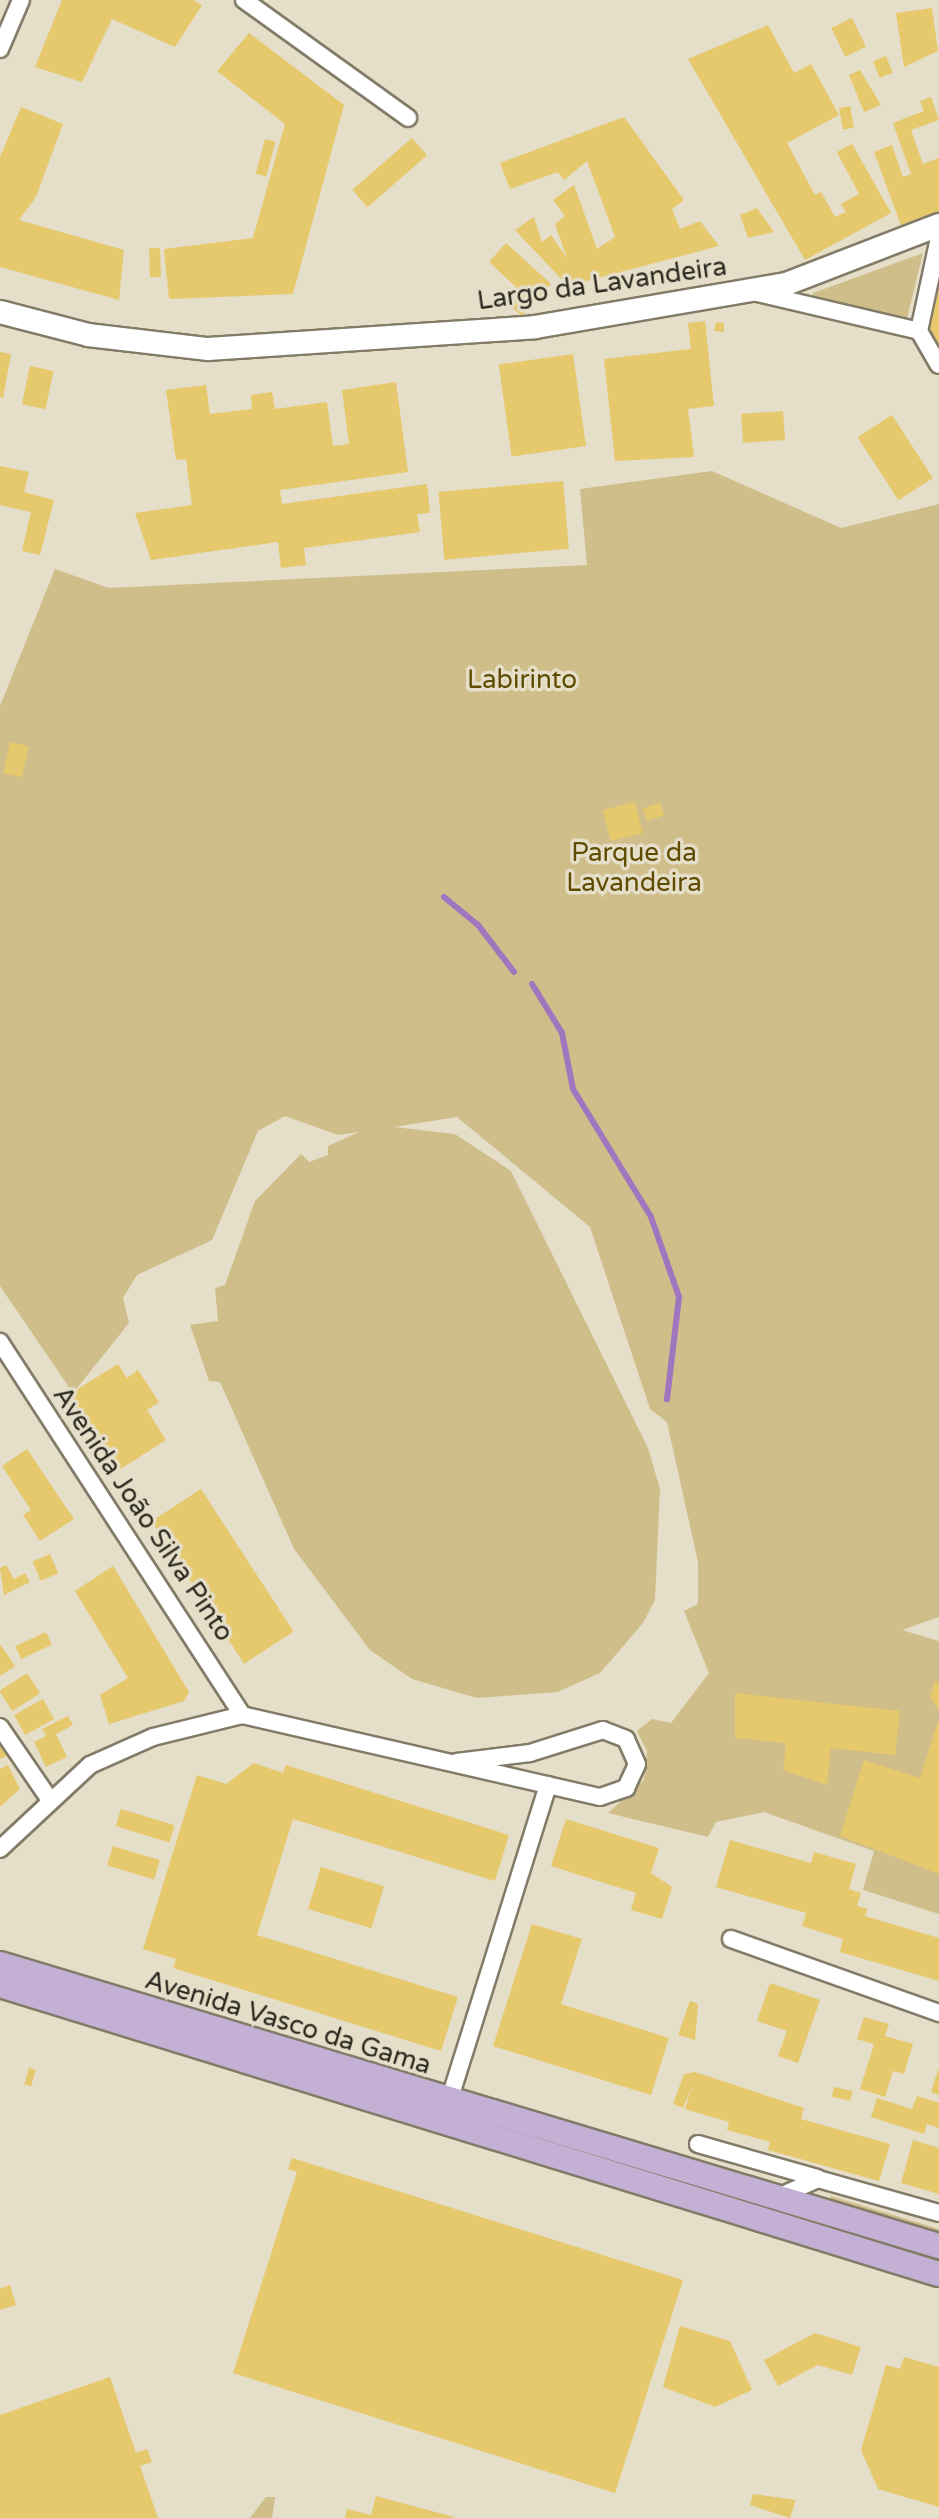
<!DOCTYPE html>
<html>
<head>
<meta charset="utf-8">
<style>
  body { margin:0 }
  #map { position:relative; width:939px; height:2518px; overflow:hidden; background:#e5dec8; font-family:"Varela Round",sans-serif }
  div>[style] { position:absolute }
  .green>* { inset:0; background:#cfbe8a; transform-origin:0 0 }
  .stream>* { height:6px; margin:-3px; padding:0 3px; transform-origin:3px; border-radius:3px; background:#a076bf }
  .building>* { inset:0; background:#e6c86d; transform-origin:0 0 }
  .roads { filter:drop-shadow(2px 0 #827b67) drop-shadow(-2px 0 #827b67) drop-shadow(0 2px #827b67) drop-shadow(0 -2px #827b67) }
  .street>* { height:16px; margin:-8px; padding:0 8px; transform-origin:8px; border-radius:8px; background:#fff }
  .secondary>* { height:22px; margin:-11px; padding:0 11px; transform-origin:11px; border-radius:11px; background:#fff }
  .primary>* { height:24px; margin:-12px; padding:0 12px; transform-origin:12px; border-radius:12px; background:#c4b0d4 }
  span { translate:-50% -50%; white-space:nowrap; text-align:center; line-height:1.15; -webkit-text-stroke:7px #e5dec8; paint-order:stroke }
  .street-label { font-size:26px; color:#2a271f }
  .park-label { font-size:26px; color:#5f4c00 }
</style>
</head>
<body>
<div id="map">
  <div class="green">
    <div style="clip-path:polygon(923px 253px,907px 318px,812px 298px,813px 293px)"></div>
    <div style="clip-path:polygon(712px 471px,841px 528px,939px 504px,939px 1617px,902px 1630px,939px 1641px,939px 1914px,863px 1890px,874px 1851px,764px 1812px,716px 1822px,708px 1837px,608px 1813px,644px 1780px,647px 1751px,637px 1731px,652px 1719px,671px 1723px,709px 1673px,684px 1611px,698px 1604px,698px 1562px,667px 1422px,650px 1409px,590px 1227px,457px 1117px,394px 1127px,455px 1134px,511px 1171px,648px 1448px,660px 1489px,655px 1600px,643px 1623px,600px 1673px,557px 1692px,477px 1698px,412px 1679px,370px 1650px,294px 1549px,220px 1382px,209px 1381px,190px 1325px,218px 1321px,215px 1288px,225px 1285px,255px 1201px,301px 1154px,309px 1162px,328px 1155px,328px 1146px,359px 1132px,338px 1135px,285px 1116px,258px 1131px,212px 1240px,137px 1275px,123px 1298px,129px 1323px,73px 1393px,0 1286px,0 706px,55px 569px,109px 588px,587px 565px,580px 489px)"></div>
    <div style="left:831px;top:2196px;width:113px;height:6px;rotate:17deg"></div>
    <div style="clip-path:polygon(266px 2497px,275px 2497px,272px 2518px,250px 2518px)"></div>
  </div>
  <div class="stream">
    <div style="left:444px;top:897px;width:44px;rotate:39.5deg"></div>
    <div style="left:478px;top:925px;width:59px;rotate:52.5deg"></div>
    <div style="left:532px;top:984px;width:57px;rotate:58.5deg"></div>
    <div style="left:562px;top:1033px;width:57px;rotate:78.9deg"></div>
    <div style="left:573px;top:1089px;width:150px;rotate:58.6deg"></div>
    <div style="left:651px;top:1217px;width:85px;rotate:70.7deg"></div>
    <div style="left:679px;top:1297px;width:103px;rotate:96.7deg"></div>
  </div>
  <div class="building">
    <div style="clip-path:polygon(62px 0,193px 0,202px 5px,175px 47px,112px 19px,82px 82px,35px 67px)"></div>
    <div style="clip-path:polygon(932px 8px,938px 51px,904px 67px,896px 13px)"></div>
    <div style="left:852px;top:18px;width:32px;height:23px;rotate:64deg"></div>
    <div style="clip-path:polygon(768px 25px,794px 73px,811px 64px,839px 115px,787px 143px,815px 195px,821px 192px,835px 217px,846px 212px,841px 204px,859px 194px,837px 152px,852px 144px,891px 213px,805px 260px,688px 59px)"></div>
    <div style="clip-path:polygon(249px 33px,344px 105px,293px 294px,169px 299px,164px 249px,253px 238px,285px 124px,217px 71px)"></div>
    <div style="left:886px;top:56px;width:18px;height:14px;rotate:68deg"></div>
    <div style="clip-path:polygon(860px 70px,881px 105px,864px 112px,849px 75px)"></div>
    <div style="clip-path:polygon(931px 97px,939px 120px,911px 130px,923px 164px,939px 158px,939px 211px,901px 225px,874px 152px,892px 145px,903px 177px,911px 174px,893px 123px,924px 111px,920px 101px)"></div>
    <div style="left:850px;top:106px;width:22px;height:11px;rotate:80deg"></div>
    <div style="clip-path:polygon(21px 107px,63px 124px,36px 197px,19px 220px,124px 250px,119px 300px,0 267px,0 157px)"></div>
    <div style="clip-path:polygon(624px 117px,684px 200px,672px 209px,680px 229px,700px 221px,719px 246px,568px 286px,515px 230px,534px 217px,542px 242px,551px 235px,567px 258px,555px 224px,565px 216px,553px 200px,574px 185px,597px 249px,615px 237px,587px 161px,564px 180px,558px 172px,510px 189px,500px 163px)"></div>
    <div style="left:412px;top:138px;width:23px;height:79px;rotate:49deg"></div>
    <div style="left:265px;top:139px;width:11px;height:36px;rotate:15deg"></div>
    <div style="clip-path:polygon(757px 208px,774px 232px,748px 238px,740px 215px)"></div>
    <div style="clip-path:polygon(506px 243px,551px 284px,522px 316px,504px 300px,516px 287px,489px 262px)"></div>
    <div style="left:160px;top:248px;width:29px;height:11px;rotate:88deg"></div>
    <div style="clip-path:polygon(938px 291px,939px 291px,939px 354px,928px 335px)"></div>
    <div style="clip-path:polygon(705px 321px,714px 406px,688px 409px,694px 457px,615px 461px,604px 359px,691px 349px,688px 323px)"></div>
    <div style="clip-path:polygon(716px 322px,724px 323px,724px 332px,714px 331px)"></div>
    <div style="clip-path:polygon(0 352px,11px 354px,3px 398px,0 397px)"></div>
    <div style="left:573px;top:354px;width:93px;height:75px;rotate:82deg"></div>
    <div style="left:30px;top:366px;width:24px;height:39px;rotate:12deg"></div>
    <div style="clip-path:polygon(396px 382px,408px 472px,280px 490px,282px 504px,427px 484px,430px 513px,417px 514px,420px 532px,304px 548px,306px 565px,281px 568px,278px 542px,151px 560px,135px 513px,192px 505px,186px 459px,176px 460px,166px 390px,206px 385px,210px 414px,252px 409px,251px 395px,272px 392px,275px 409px,327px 402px,333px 446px,349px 444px,342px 390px)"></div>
    <div style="left:783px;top:411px;width:29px;height:42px;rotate:86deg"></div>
    <div style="left:892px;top:415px;width:75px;height:41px;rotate:57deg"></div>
    <div style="clip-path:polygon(0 466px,29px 472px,24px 492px,54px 500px,40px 555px,22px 551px,31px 512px,0 505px)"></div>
    <div style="left:563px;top:481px;width:68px;height:125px;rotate:85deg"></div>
    <div style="left:10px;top:742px;width:19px;height:32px;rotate:12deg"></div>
    <div style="left:635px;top:802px;width:32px;height:33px;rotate:76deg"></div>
    <div style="left:660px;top:803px;width:13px;height:18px;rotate:72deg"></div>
    <div style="clip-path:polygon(118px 1364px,127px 1378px,138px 1370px,159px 1402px,147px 1410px,166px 1440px,116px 1472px,68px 1395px)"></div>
    <div style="clip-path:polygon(27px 1449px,74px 1519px,40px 1541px,23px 1515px,31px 1510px,2px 1466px)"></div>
    <div style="left:201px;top:1489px;width:170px;height:59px;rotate:57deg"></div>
    <div style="left:50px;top:1554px;width:21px;height:19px;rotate:67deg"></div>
    <div style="clip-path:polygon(6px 1565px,14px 1579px,25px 1573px,30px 1582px,4px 1595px,0 1568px)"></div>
    <div style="clip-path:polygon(113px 1566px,189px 1692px,184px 1701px,109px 1724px,100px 1695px,128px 1678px,75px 1591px)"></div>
    <div style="left:46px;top:1632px;width:14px;height:34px;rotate:65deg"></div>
    <div style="clip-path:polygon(0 1644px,15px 1666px,0 1676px)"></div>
    <div style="left:27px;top:1673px;width:24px;height:33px;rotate:57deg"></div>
    <div style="clip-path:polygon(935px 1681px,939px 1683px,939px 1711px,930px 1697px)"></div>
    <div style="clip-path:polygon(735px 1693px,900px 1711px,895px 1755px,831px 1748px,827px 1785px,783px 1770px,786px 1743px,735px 1738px)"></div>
    <div style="left:43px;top:1699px;width:23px;height:33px;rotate:61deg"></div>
    <div style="clip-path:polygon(68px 1716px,73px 1725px,56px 1734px,67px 1757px,46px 1767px,34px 1742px,46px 1736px,42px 1729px)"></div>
    <div style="clip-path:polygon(938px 1721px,939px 1721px,939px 1874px,840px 1836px,864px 1760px,920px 1778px)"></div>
    <div style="clip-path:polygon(0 1737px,9px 1755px,0 1759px)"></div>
    <div style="clip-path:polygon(254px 1763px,283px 1773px,286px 1765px,509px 1835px,495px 1881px,293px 1819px,257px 1935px,458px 1997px,441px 2051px,173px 1968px,176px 1959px,143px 1949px,197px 1775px,226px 1784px)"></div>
    <div style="clip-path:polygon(8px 1765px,20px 1789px,0 1807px,0 1769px)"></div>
    <div style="left:121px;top:1809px;width:56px;height:18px;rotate:17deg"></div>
    <div style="clip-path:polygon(566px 1819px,659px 1848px,651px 1873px,672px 1887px,662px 1919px,631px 1910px,636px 1893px,551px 1866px)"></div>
    <div style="clip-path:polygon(730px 1840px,811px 1863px,814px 1852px,856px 1864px,849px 1889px,861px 1893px,857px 1906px,868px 1909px,865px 1916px,939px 1938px,939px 1981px,840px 1952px,843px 1939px,802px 1926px,806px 1913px,716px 1887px)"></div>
    <div style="left:113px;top:1846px;width:49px;height:20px;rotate:17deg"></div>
    <div style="left:321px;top:1867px;width:66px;height:44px;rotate:17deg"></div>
    <div style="clip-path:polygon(532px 1924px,582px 1939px,561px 2004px,669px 2038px,651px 2095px,493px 2046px)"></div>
    <div style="clip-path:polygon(770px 1983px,820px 2000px,798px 2063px,778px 2056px,787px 2031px,757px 2021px)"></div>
    <div style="clip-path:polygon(690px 2001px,698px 2004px,695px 2040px,678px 2035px)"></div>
    <div style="clip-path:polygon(864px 2017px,889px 2024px,885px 2036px,913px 2044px,904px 2074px,893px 2071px,885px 2097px,860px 2089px,874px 2044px,857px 2039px)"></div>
    <div style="clip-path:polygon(270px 2021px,281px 2025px,279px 2031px,268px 2028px)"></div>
    <div style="left:29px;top:2068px;width:7px;height:17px;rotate:16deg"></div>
    <div style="clip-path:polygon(938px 2070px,939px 2070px,939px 2095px,931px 2092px)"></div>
    <div style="clip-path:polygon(695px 2072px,804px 2108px,801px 2119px,890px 2144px,879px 2181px,768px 2150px,770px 2142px,727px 2130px,729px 2122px,685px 2109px,692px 2086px,683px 2108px,673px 2104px,684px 2074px)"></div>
    <div style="left:834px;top:2087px;width:19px;height:10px;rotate:12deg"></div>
    <div style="clip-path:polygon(917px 2096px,939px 2103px,939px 2128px,927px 2124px,924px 2134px,871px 2117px,877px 2098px,912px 2109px)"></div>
    <div style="clip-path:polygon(913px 2140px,939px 2148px,939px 2194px,901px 2183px)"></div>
    <div style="clip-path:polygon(292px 2158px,683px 2280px,615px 2493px,233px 2373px,297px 2172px,288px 2169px)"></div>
    <div style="clip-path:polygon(10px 2285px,16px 2305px,0 2310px,0 2289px)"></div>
    <div style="clip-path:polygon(680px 2326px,730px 2341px,752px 2390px,715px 2407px,663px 2387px)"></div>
    <div style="clip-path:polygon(815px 2333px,861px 2347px,852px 2375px,818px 2365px,778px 2386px,764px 2360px)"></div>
    <div style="clip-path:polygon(904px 2357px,939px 2367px,939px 2507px,878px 2489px,861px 2450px,886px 2365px,900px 2369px)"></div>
    <div style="clip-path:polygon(110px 2377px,136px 2453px,147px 2449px,152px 2462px,140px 2466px,158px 2518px,0 2518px,0 2415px)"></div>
    <div style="clip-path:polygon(753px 2494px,796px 2500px,790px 2518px,750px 2505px)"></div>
    <div style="clip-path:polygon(376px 2496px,454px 2517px,454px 2518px,345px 2518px,347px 2509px,371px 2515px)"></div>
  </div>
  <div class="roads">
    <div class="street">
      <div style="left:244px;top:0;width:202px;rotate:35.7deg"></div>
      <div style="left:0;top:49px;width:53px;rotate:-66.8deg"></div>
      <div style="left:753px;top:292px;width:171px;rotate:13.2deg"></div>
      <div style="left:919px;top:331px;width:95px;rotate:-77.9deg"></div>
      <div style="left:919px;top:331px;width:39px;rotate:60deg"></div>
      <div style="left:0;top:1342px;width:445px;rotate:57deg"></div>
      <div style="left:0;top:1727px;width:88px;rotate:55.6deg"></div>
      <div style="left:0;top:1849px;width:123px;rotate:-43deg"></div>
      <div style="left:90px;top:1765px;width:69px;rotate:-24deg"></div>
      <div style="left:153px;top:1737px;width:92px;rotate:-13.9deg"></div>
      <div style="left:242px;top:1715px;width:367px;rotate:12.9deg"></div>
      <div style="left:600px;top:1797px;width:28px;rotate:-19deg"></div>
      <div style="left:626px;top:1788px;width:26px;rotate:-65deg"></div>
      <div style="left:637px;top:1764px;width:27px;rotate:-114deg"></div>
      <div style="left:626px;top:1739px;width:25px;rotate:-159deg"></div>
      <div style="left:603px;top:1730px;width:77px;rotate:162.5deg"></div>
      <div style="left:530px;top:1753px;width:74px;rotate:173deg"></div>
      <div style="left:731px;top:1939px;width:221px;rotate:19.6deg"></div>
      <div style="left:449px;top:2101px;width:331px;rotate:-72.6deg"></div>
      <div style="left:698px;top:2144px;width:124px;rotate:15.9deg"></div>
      <div style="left:778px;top:2197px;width:44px;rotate:-24.2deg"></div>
      <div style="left:818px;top:2179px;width:126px;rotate:15.7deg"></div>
    </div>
    <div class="secondary">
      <div style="left:0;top:312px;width:91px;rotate:14.6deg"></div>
      <div style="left:88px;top:335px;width:121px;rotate:6.7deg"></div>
      <div style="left:208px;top:349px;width:328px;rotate:-3.8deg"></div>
      <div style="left:535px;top:327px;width:255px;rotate:-9.7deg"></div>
      <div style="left:786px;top:284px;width:164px;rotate:-21.1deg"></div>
    </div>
    <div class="primary">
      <div style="left:0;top:1964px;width:980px;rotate:16.72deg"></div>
      <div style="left:0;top:1985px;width:982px;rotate:17.11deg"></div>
    </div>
  </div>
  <div class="street-label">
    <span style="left:602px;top:284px;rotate:-8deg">Largo da Lavandeira</span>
    <span style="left:143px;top:1514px;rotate:56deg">Avenida João Silva Pinto</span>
    <span style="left:288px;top:2023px;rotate:17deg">Avenida Vasco da Gama</span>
  </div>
  <div class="park-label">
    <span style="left:522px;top:680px">Labirinto</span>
    <span style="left:634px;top:868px">Parque da<br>Lavandeira</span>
  </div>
</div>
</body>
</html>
